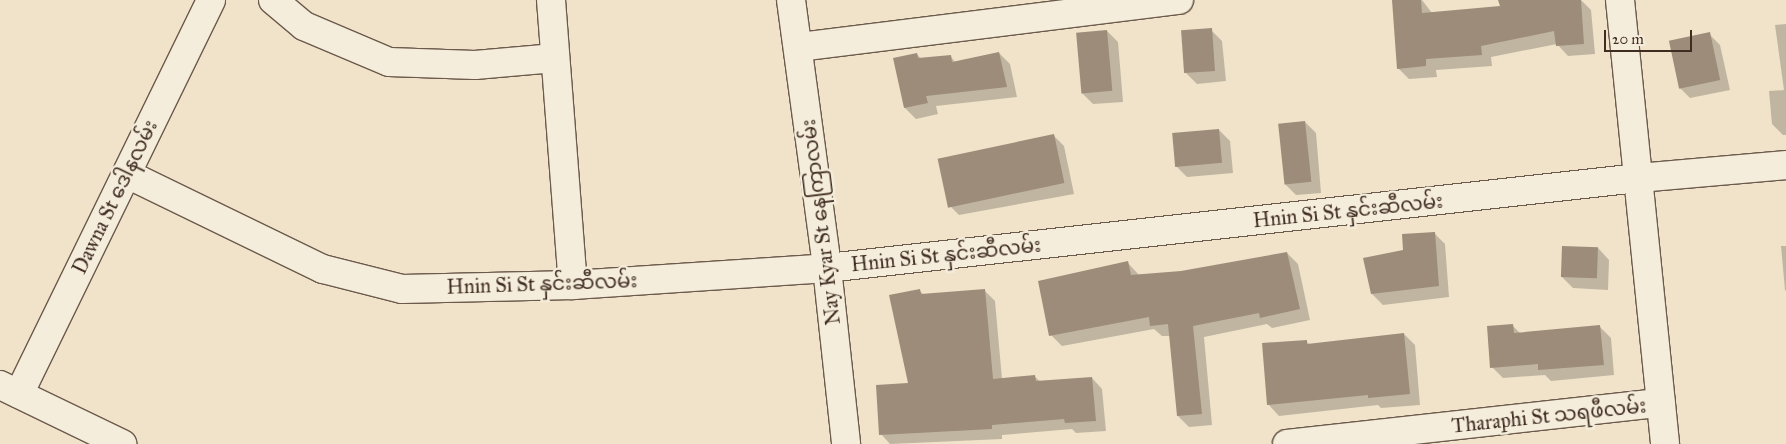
<!DOCTYPE html>
<html>
<head>
<meta charset="utf-8">
<style>
  body { margin:0 }
  #map { position:relative; width:1786px; height:444px; overflow:hidden; background:#f0e3c9; font-family:"IM FELL Great Primer","Noto Sans Myanmar",serif }
  div>[style] { position:absolute }
  .shadow>* { inset:0; background:#0003 }
  .building>* { inset:0; background:#9c8c79; transform-origin:0 0 }
  .roads { filter:drop-shadow(1px 0 #6c5a4c) drop-shadow(-1px 0 #6c5a4c) drop-shadow(0 1px #6c5a4c) drop-shadow(0 -1px #6c5a4c) }
  .street>* { height:28px; margin:-14px; padding:0 14px; transform-origin:14px; border-radius:14px; background:#f5eddc }
  span { translate:-50% -50%; white-space:nowrap; text-align:center; line-height:1.15; -webkit-text-stroke:5px #f5eddc; paint-order:stroke }
  .street-label { font-size:20px; color:#402d22 }
  .scale { position:absolute; left:1604px; top:30px; width:88px; height:22px; box-sizing:border-box; border:2px solid #402d22; border-top:0; padding-left:6px; font-size:15px; line-height:18px; white-space:nowrap; color:#402d22; -webkit-text-stroke:4px #f5eddc; paint-order:stroke }
</style>
</head>
<body>
<div id="map">
  <div class="shadow">
    <div style="clip-path:polygon(1400px 0,1422px 0,1432px 13px,1501px 7px,1507px 0,1581px 0,1591px 10px,1595px 54px,1568px 56px,1557px 44px,1491px 57px,1492px 66px,1436px 70px,1437px 77px,1409px 79px,1398px 68px)"></div>
    <div style="clip-path:polygon(1786px 24px,1786px 135px,1783px 135px,1772px 124px,1769px 91px,1784px 90px,1775px 25px)"></div>
    <div style="clip-path:polygon(1211px 30px,1222px 41px,1226px 81px,1197px 84px,1186px 73px)"></div>
    <div style="clip-path:polygon(1107px 31px,1118px 42px,1123px 102px,1093px 104px,1082px 93px)"></div>
    <div style="clip-path:polygon(1709px 34px,1720px 45px,1730px 90px,1690px 98px,1679px 87px)"></div>
    <div style="clip-path:polygon(999px 53px,1010px 64px,1017px 97px,936px 106px,938px 114px,916px 119px,905px 108px,917px 54px,921px 59px,951px 57px,956px 63px)"></div>
    <div style="clip-path:polygon(1305px 122px,1316px 133px,1321px 193px,1296px 195px,1285px 184px)"></div>
    <div style="clip-path:polygon(1219px 130px,1230px 141px,1233px 173px,1187px 177px,1176px 166px)"></div>
    <div style="clip-path:polygon(1053px 135px,1064px 146px,1074px 194px,959px 215px,948px 204px)"></div>
    <div style="clip-path:polygon(1434px 233px,1445px 244px,1449px 297px,1383px 305px,1372px 294px,1405px 251px)"></div>
    <div style="clip-path:polygon(1781px 246px,1786px 246px,1786px 291px,1785px 290px)"></div>
    <div style="clip-path:polygon(1598px 248px,1609px 260px,1608px 290px,1573px 288px,1562px 277px)"></div>
    <div style="clip-path:polygon(1287px 253px,1298px 264px,1310px 320px,1272px 328px,1267px 324px,1204px 337px,1212px 425px,1189px 427px,1178px 416px,1171px 336px,1162px 336px,1154px 329px,1062px 346px,1051px 335px,1127px 262px,1139px 275px,1181px 272px)"></div>
    <div style="clip-path:polygon(919px 290px,924px 295px,984px 290px,995px 301px,1002px 379px,1035px 377px,1041px 382px,1092px 378px,1102px 389px,1106px 431px,1076px 433px,1072px 429px,1002px 435px,1002px 439px,890px 444px,881px 434px,910px 384px)"></div>
    <div style="clip-path:polygon(1512px 325px,1521px 334px,1600px 327px,1611px 338px,1614px 375px,1551px 381px,1545px 375px,1503px 378px,1492px 367px)"></div>
    <div style="clip-path:polygon(1404px 334px,1415px 345px,1420px 405px,1381px 408px,1378px 405px,1279px 416px,1268px 404px,1306px 341px,1310px 345px)"></div>
  </div>
  <div class="building">
    <div style="clip-path:polygon(1392px 0,1421px 0,1422px 13px,1500px 6px,1498px 0,1581px 0,1584px 44px,1556px 46px,1554px 31px,1481px 46px,1482px 55px,1426px 59px,1426px 66px,1397px 69px)"></div>
    <div style="left:1212px;top:28px;width:43px;height:31px;rotate:86deg"></div>
    <div style="left:1107px;top:30px;width:61px;height:31px;rotate:85deg"></div>
    <div style="left:1710px;top:32px;width:49px;height:42px;rotate:78deg"></div>
    <div style="clip-path:polygon(999px 52px,1007px 87px,926px 96px,928px 103px,904px 108px,893px 58px,917px 53px,918px 58px,951px 55px,952px 62px)"></div>
    <div style="left:1305px;top:121px;width:61px;height:27px;rotate:84deg"></div>
    <div style="left:1219px;top:129px;width:34px;height:47px;rotate:85deg"></div>
    <div style="left:1054px;top:134px;width:50px;height:119px;rotate:78deg"></div>
    <div style="clip-path:polygon(1435px 232px,1439px 286px,1371px 294px,1363px 258px,1403px 250px,1402px 234px)"></div>
    <div style="left:1562px;top:246px;width:36px;height:31px;rotate:2deg"></div>
    <div style="clip-path:polygon(1287px 252px,1300px 309px,1260px 318px,1259px 313px,1193px 326px,1202px 414px,1177px 416px,1168px 324px,1150px 326px,1149px 317px,1049px 336px,1038px 281px,1128px 261px,1131px 275px,1181px 271px)"></div>
    <div style="clip-path:polygon(920px 289px,921px 294px,985px 289px,993px 379px,1035px 375px,1036px 381px,1092px 377px,1096px 421px,1065px 423px,1064px 419px,992px 425px,992px 429px,879px 435px,876px 385px,908px 383px,889px 295px)"></div>
    <div style="clip-path:polygon(1513px 324px,1514px 333px,1600px 325px,1604px 365px,1538px 370px,1538px 364px,1490px 368px,1487px 326px)"></div>
    <div style="clip-path:polygon(1404px 333px,1410px 394px,1368px 398px,1368px 395px,1267px 405px,1262px 343px,1307px 340px,1307px 344px)"></div>
  </div>
  <div class="roads">
    <div class="street">
      <div style="left:273px;top:0;width:40px;rotate:40deg"></div>
      <div style="left:304px;top:26px;width:92px;rotate:23deg"></div>
      <div style="left:389px;top:62px;width:86px;rotate:2deg"></div>
      <div style="left:475px;top:65px;width:80px;rotate:-5deg"></div>
      <div style="left:551px;top:0;width:286px;rotate:85.6deg"></div>
      <div style="left:791px;top:0;width:270px;rotate:82.3deg"></div>
      <div style="left:827px;top:268px;width:177px;rotate:83.8deg"></div>
      <div style="left:1620px;top:0;width:446px;rotate:84.2deg"></div>
      <div style="left:800px;top:47px;width:382px;rotate:-7.1deg"></div>
      <div style="left:127px;top:174px;width:218px;rotate:25.9deg"></div>
      <div style="left:323px;top:269px;width:81px;rotate:14.2deg"></div>
      <div style="left:402px;top:289px;width:171px;rotate:-1.3deg"></div>
      <div style="left:573px;top:285px;width:255px;rotate:-3.8deg"></div>
      <div style="left:827px;top:268px;width:816px;rotate:-6.33deg"></div>
      <div style="left:1638px;top:178px;width:149px;rotate:-5deg"></div>
      <div style="left:0;top:385px;width:136px;rotate:25.8deg"></div>
      <div style="left:19px;top:394px;width:438px;rotate:-64deg"></div>
      <div style="left:1287px;top:444px;width:376px;rotate:-6.3deg"></div>
    </div>
  </div>
  <div class="street-label">
    <span style="left:115px;top:197px;rotate:-64deg">Dawna St ဒေါနလမ်း</span>
    <span style="left:1348px;top:211px;rotate:-6deg">Hnin Si St နှင်းဆီလမ်း</span>
    <span style="left:821px;top:222px;rotate:-97deg">Nay Kyar St နေကြာလမ်း</span>
    <span style="left:946px;top:255px;rotate:-6deg">Hnin Si St နှင်းဆီလမ်း</span>
    <span style="left:542px;top:284px;rotate:-2deg">Hnin Si St နှင်းဆီလမ်း</span>
    <span style="left:1549px;top:416px;rotate:-6deg">Tharaphi St သရဖီလမ်း</span>
  </div>
  <div class="scale">20 m</div>
</div>
</body>
</html>
